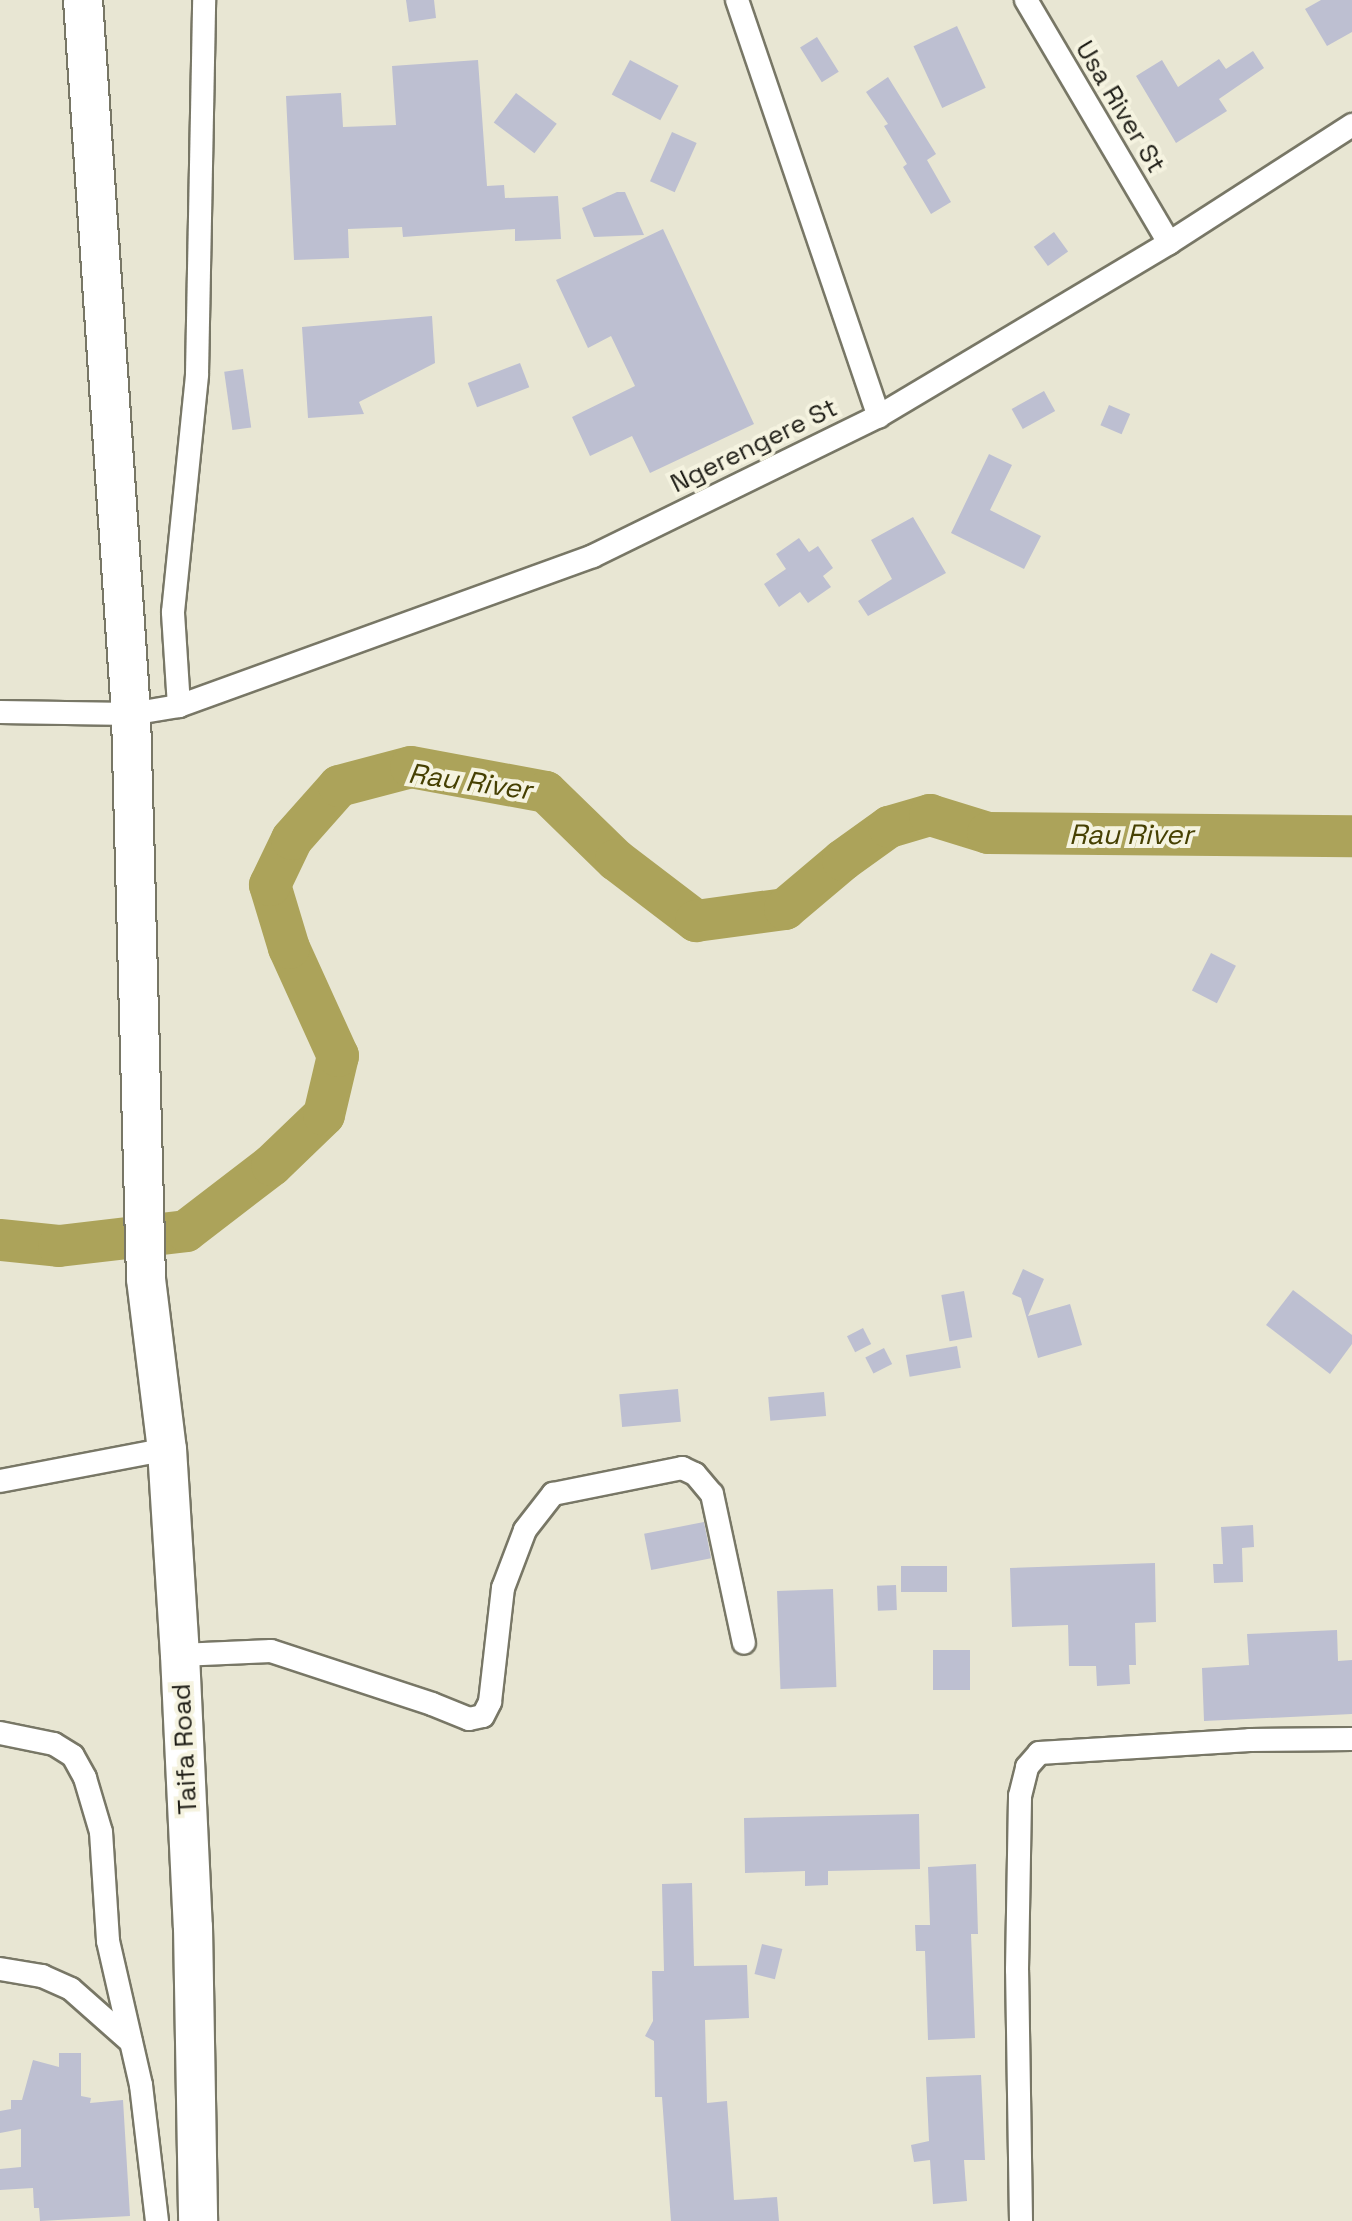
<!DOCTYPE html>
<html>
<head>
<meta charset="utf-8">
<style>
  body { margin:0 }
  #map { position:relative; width:1352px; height:2221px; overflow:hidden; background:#e8e6d3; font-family:"Space Grotesk",sans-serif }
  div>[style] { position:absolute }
  .river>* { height:42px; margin:-21px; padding:0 21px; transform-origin:21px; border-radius:21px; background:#aca35a }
  .building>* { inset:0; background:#bdbfd1; transform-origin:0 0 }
  .roads { filter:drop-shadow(2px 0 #787766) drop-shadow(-2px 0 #787766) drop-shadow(0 2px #787766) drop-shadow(0 -2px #787766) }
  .minor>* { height:22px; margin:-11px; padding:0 11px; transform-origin:11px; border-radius:11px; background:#fff }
  .trunk>* { height:38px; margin:-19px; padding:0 19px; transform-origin:19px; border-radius:19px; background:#fff }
  span { translate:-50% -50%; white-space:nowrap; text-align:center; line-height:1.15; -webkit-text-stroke:8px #f5f3e0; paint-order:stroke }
  .street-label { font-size:26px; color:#1f1e17 }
  .water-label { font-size:28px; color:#464002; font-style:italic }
</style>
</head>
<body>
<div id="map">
  <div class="river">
    <div style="left:0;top:1240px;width:59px;rotate:5.8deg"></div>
    <div style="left:59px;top:1246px;width:128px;rotate:-6.7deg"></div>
    <div style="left:186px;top:1231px;width:108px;rotate:-37.5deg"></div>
    <div style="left:272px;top:1165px;width:72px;rotate:-43.9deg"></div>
    <div style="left:324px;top:1115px;width:61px;rotate:-76.7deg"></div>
    <div style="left:338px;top:1056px;width:119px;rotate:-114.4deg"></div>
    <div style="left:289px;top:948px;width:66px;rotate:-106.8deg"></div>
    <div style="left:270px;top:885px;width:51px;rotate:-64.4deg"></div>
    <div style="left:292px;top:839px;width:71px;rotate:-48.4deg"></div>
    <div style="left:339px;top:786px;width:74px;rotate:-14.8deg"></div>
    <div style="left:411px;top:767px;width:137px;rotate:10.5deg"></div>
    <div style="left:546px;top:792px;width:98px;rotate:44.2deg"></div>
    <div style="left:616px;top:860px;width:101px;rotate:37.3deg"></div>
    <div style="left:696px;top:921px;width:90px;rotate:-7.7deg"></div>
    <div style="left:785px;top:909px;width:76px;rotate:-40.2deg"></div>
    <div style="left:843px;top:860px;width:57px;rotate:-35.7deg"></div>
    <div style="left:889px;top:827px;width:43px;rotate:-16.3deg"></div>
    <div style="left:930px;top:815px;width:61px;rotate:17.2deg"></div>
    <div style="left:988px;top:833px;width:364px;rotate:0.5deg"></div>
  </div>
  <div class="building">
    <div style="clip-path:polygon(406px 0,434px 0,436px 18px,409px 22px)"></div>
    <div style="clip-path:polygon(1321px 0,1352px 0,1352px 32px,1327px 46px,1305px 9px)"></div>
    <div style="left:957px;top:26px;width:68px;height:48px;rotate:65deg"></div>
    <div style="left:817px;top:37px;width:41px;height:20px;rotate:58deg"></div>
    <div style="clip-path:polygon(1253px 51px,1264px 68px,1219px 99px,1227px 111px,1176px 143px,1136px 76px,1162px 60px,1178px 87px,1219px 59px,1226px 69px)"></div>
    <div style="clip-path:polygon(478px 60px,487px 186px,504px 185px,505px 198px,558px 196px,561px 239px,515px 241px,515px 229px,403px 237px,402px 227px,348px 229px,349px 258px,294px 260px,286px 96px,341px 93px,343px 127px,396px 125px,392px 66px)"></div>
    <div style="left:630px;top:60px;width:55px;height:39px;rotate:28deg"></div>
    <div style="clip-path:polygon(888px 77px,936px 154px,927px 160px,951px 202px,931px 214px,903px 167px,907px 164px,884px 126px,888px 124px,866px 92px)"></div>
    <div style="left:516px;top:93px;width:51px;height:37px;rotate:37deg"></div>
    <div style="left:672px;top:132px;width:27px;height:54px;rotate:24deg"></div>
    <div style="clip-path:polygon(617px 192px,625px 192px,644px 235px,594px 237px,582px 208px)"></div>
    <div style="clip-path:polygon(663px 229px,754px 424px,650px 473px,632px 436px,590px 456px,572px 417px,635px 386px,611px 336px,588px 348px,556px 280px)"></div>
    <div style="left:1054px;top:232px;width:24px;height:25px;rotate:54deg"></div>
    <div style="clip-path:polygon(432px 316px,435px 363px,359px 402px,364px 414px,308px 418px,302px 327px)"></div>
    <div style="left:520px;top:363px;width:26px;height:56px;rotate:69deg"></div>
    <div style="left:243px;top:369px;width:59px;height:19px;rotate:82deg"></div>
    <div style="left:1044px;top:391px;width:23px;height:37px;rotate:61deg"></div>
    <div style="left:1109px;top:405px;width:23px;height:22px;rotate:23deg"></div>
    <div style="clip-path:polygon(989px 454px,1012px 465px,990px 510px,1041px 536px,1024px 569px,951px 533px)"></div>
    <div style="clip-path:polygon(913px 517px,946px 573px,868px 616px,858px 601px,892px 579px,871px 540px)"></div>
    <div style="clip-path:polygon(799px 538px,809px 552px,818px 546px,833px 568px,823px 576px,831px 587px,808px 603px,800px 592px,779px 607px,764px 584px,786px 569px,776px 554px)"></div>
    <div style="left:1211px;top:953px;width:28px;height:42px;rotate:27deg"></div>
    <div style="clip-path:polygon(1023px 1269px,1044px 1279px,1028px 1316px,1070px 1304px,1082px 1345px,1038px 1358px,1021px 1298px,1012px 1294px)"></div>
    <div style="clip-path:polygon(1293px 1290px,1352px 1335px,1352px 1344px,1330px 1374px,1266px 1325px)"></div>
    <div style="left:964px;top:1291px;width:47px;height:23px;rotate:80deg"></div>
    <div style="left:863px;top:1328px;width:18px;height:18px;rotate:63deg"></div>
    <div style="left:957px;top:1346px;width:22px;height:52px;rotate:80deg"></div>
    <div style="left:884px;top:1348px;width:18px;height:21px;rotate:63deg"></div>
    <div style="left:678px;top:1389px;width:33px;height:59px;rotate:85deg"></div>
    <div style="left:824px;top:1392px;width:24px;height:56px;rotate:85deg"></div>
    <div style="left:704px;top:1522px;width:37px;height:61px;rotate:79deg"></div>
    <div style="clip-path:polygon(1253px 1525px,1254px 1547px,1242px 1548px,1243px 1582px,1214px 1583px,1213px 1564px,1223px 1564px,1221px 1527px)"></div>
    <div style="clip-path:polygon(1155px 1563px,1156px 1622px,1135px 1623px,1136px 1665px,1129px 1665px,1130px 1684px,1097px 1686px,1096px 1666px,1069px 1666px,1068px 1625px,1012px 1627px,1010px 1568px)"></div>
    <div style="left:947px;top:1566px;width:26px;height:46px;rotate:90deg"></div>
    <div style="left:896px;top:1585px;width:25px;height:19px;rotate:88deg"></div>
    <div style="left:833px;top:1589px;width:98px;height:56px;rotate:88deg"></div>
    <div style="clip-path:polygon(1337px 1630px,1338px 1661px,1352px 1660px,1352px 1714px,1204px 1721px,1202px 1668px,1249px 1665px,1247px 1634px)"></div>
    <div style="left:933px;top:1650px;width:37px;height:40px"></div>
    <div style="clip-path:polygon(919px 1814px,920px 1869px,828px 1871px,828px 1885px,805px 1886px,805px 1871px,745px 1873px,744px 1818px)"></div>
    <div style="clip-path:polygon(976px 1864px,978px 1934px,971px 1934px,975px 2038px,928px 2040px,925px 1951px,916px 1951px,915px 1925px,930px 1925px,928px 1867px)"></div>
    <div style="clip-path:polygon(692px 1883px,694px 1966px,747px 1965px,749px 2018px,705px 2020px,707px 2103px,727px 2101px,734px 2200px,777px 2197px,779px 2221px,671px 2221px,662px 2097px,655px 2097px,654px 2041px,645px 2036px,653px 2021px,652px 1971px,664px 1971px,662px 1884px)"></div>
    <div style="left:762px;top:1944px;width:21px;height:31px;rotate:14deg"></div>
    <div style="clip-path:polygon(59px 2053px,81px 2053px,81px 2096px,91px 2098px,90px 2103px,123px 2100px,130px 2216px,40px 2221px,39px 2208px,34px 2208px,33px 2188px,0 2190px,0 2169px,21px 2167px,21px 2129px,0 2133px,0 2111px,11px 2109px,11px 2100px,22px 2100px,33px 2060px,59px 2067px)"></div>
    <div style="clip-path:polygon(981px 2075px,985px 2160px,964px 2160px,967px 2201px,933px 2204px,930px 2160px,914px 2162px,911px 2145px,929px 2141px,926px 2077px)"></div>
  </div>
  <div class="roads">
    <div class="minor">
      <div style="left:737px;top:0;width:440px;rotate:71.2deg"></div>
      <div style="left:1026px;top:0;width:282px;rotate:59.5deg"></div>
      <div style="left:179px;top:706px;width:94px;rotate:-93.7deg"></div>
      <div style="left:173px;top:612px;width:239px;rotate:-84.2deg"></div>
      <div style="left:197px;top:374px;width:374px;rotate:-88.9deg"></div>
      <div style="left:0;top:712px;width:131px;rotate:0.9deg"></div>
      <div style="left:131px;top:714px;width:49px;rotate:-9.5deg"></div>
      <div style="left:179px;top:706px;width:440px;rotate:-19.9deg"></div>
      <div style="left:593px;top:556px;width:318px;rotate:-26.1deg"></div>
      <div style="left:879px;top:416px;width:338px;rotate:-30.8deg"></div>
      <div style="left:1169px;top:243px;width:218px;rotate:-32.8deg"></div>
      <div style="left:0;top:1481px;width:170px;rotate:-10.8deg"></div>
      <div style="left:180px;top:1655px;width:91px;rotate:-2.5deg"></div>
      <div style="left:271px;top:1651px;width:169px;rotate:18.2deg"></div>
      <div style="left:432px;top:1704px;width:40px;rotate:22deg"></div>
      <div style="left:469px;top:1719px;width:14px;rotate:-12deg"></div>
      <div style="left:483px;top:1716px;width:16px;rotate:-63deg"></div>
      <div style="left:490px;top:1702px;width:115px;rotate:-83.5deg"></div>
      <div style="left:503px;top:1588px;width:62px;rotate:-69.2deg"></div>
      <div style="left:525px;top:1530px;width:46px;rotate:-52.1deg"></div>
      <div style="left:553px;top:1494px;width:132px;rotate:-11.4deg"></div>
      <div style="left:682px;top:1468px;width:14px;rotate:25deg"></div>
      <div style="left:695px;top:1474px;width:26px;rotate:50deg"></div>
      <div style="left:712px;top:1494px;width:152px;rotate:77.9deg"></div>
      <div style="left:0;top:1733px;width:55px;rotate:11.5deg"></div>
      <div style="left:54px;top:1744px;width:22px;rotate:32deg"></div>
      <div style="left:73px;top:1756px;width:25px;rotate:61deg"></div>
      <div style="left:85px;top:1778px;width:56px;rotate:73.5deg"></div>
      <div style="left:101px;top:1832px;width:109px;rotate:86.3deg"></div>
      <div style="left:108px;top:1941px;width:148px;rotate:77.1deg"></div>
      <div style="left:141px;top:2085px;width:137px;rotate:83.3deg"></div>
      <div style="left:0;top:1969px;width:43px;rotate:9.5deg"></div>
      <div style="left:42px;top:1976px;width:32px;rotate:24deg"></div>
      <div style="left:71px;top:1989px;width:80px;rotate:41.5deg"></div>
      <div style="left:1021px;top:2221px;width:251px;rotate:-90.9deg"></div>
      <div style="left:1017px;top:1970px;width:174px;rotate:-89deg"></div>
      <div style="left:1020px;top:1796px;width:30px;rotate:-76deg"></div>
      <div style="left:1027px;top:1767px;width:18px;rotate:-49deg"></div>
      <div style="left:1039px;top:1753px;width:211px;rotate:-3.5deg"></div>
      <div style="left:1250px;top:1740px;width:102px;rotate:-0.6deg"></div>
    </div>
    <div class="trunk">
      <div style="left:83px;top:0;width:716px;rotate:86.15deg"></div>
      <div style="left:131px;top:714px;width:565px;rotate:88.48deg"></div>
      <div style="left:146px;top:1279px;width:171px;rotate:83deg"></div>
      <div style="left:167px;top:1449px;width:206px;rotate:86.4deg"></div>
      <div style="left:180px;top:1655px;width:272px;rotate:87.3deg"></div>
      <div style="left:193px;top:1927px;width:294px;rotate:89deg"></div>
    </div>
  </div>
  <div class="street-label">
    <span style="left:1120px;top:107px;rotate:59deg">Usa River St</span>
    <span style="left:754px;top:446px;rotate:-26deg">Ngerengere St</span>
    <span style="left:185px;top:1749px;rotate:-93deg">Taifa Road</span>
  </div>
  <div class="water-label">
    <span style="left:470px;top:781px;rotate:8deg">Rau River</span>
    <span style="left:1131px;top:834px">Rau River</span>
  </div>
</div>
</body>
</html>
